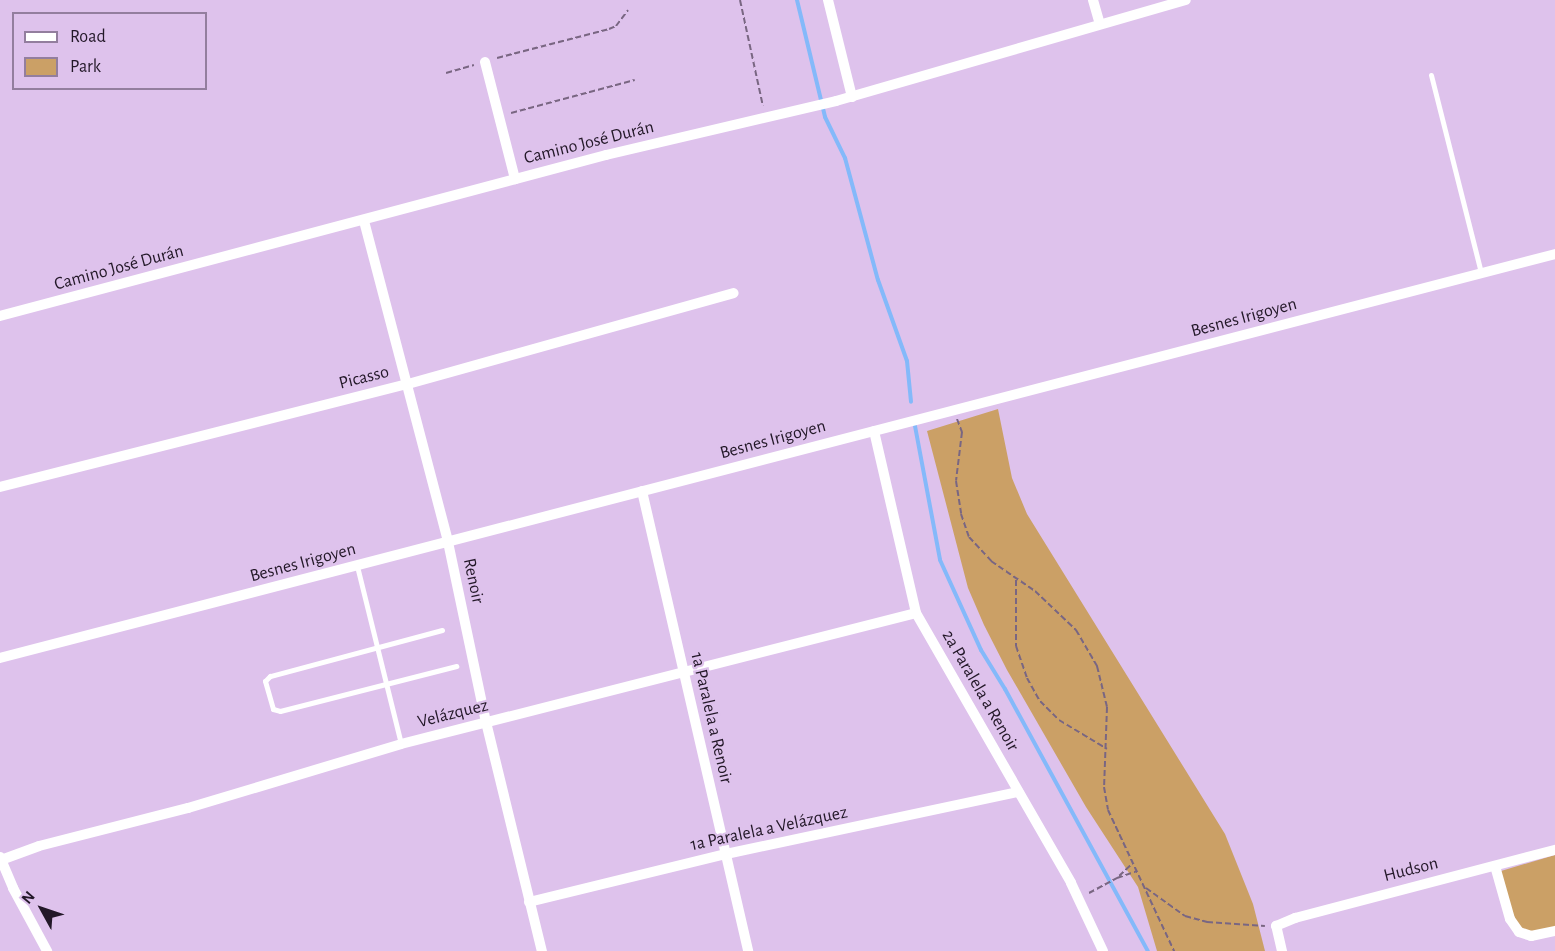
<!DOCTYPE html>
<html>
<head>
<meta charset="utf-8">
<style>
  body { margin:0 }
  #map { position:relative; width:1555px; height:951px; overflow:hidden; background:#dec2ec; font-family:"Alegreya Sans",sans-serif }
  div>[style] { position:absolute }
  .green>* { inset:0; background:#cba066 }
  .stream>* { height:4px; margin:-2px; padding:0 2px; transform-origin:2px; border-radius:2px; background:#84b9fa }
  .path>* { height:2px; margin-top:-1px; transform-origin:0; background:repeating-linear-gradient(90deg,#796682 0 6px,transparent 0 9px) }
  .service>* { height:5px; margin:-2.5px; padding:0 2.5px; transform-origin:2.5px; border-radius:2.5px; background:#fff }
  .minor>* { height:10px; margin:-5px; padding:0 5px; transform-origin:5px; border-radius:5px; background:#fff }
  span { translate:-50% -50%; white-space:nowrap; text-align:center; line-height:1.15; -webkit-text-stroke:4.5px #dec2ec; paint-order:stroke }
  .street-label { font-size:18px; color:#231828 }
  .legend { position:absolute; left:12px; top:12px; width:195px; height:78px; box-sizing:border-box; background:#dec2ec; border:2px solid #937e9e; margin:0; padding:8px 10px; list-style:none; font-size:18px; color:#231828 }
  .legend li { display:flex; align-items:center; gap:12px; height:30px }
  .legend b { width:30px; border:2px solid #937e9e }
  .north { position:absolute; left:12px; top:879px; width:60px; height:60px; -webkit-text-stroke:4px #dec2ec; paint-order:stroke; rotate:310deg; font-size:16px; font-weight:700; line-height:24px; text-align:center; color:#231828 }
  .north::after { content:''; display:block; margin:auto; width:21px; height:27px; background:#231828; clip-path:polygon(50% 0,100% 100%,50% 72%,0 100%) }
</style>
</head>
<body>
<div id="map">
  <div class="green">
    <div style="clip-path:polygon(998px 409px,1012px 478px,1027px 514px,1225px 834px,1253px 904px,1265px 951px,1157px 951px,1138px 887px,1086px 807px,1007px 670px,984px 625px,968px 588px,927px 431px)"></div>
    <div style="clip-path:polygon(1555px 855px,1555px 927px,1530px 932px,1515px 926px,1501px 871px)"></div>
  </div>
  <div class="stream">
    <div style="left:797px;top:0;width:120px;rotate:76.5deg"></div>
    <div style="left:825px;top:117px;width:46px;rotate:64deg"></div>
    <div style="left:845px;top:158px;width:126px;rotate:74.9deg"></div>
    <div style="left:878px;top:280px;width:86px;rotate:70.3deg"></div>
    <div style="left:907px;top:361px;width:41px;rotate:84.4deg"></div>
    <div style="left:915px;top:426px;width:136px;rotate:79.4deg"></div>
    <div style="left:940px;top:560px;width:99px;rotate:65.5deg"></div>
    <div style="left:981px;top:650px;width:46px;rotate:58.4deg"></div>
    <div style="left:1005px;top:689px;width:298px;rotate:61.4deg"></div>
  </div>
  <div class="path">
    <div style="left:740px;top:0;width:108px;rotate:77.8deg"></div>
    <div style="left:497px;top:58px;width:116px;rotate:-14.5deg"></div>
    <div style="left:609px;top:29px;width:8px;rotate:-23deg"></div>
    <div style="left:616px;top:26px;width:20px;rotate:-53deg"></div>
    <div style="left:446px;top:73px;width:29px;rotate:-16deg"></div>
    <div style="left:511px;top:113px;width:128px;rotate:-14.9deg"></div>
    <div style="left:957px;top:419px;width:14px;rotate:69deg"></div>
    <div style="left:962px;top:432px;width:49px;rotate:97deg"></div>
    <div style="left:956px;top:481px;width:33px;rotate:81deg"></div>
    <div style="left:961px;top:514px;width:24px;rotate:71deg"></div>
    <div style="left:969px;top:537px;width:33px;rotate:47deg"></div>
    <div style="left:991px;top:561px;width:53px;rotate:34.3deg"></div>
    <div style="left:1035px;top:591px;width:57px;rotate:43.6deg"></div>
    <div style="left:1076px;top:630px;width:42px;rotate:59.7deg"></div>
    <div style="left:1097px;top:666px;width:42px;rotate:76.3deg"></div>
    <div style="left:1107px;top:707px;width:80px;rotate:92.1deg"></div>
    <div style="left:1104px;top:787px;width:23px;rotate:80deg"></div>
    <div style="left:1108px;top:810px;width:156px;rotate:64.9deg"></div>
    <div style="left:1016px;top:580px;width:66px;rotate:90deg"></div>
    <div style="left:1016px;top:646px;width:34px;rotate:71deg"></div>
    <div style="left:1027px;top:678px;width:26px;rotate:61deg"></div>
    <div style="left:1040px;top:701px;width:27px;rotate:45deg"></div>
    <div style="left:1059px;top:720px;width:56px;rotate:31.1deg"></div>
    <div style="left:1119px;top:876px;width:19px;rotate:-43deg"></div>
    <div style="left:1146px;top:888px;width:48px;rotate:35.7deg"></div>
    <div style="left:1185px;top:916px;width:23px;rotate:15deg"></div>
    <div style="left:1207px;top:922px;width:58px;rotate:3.9deg"></div>
    <div style="left:1089px;top:893px;width:32px;rotate:-28deg"></div>
    <div style="left:1117px;top:878px;width:21px;rotate:-19deg"></div>
  </div>
  <div class="service">
    <div style="left:1431px;top:75px;width:204px;rotate:75.8deg"></div>
    <div style="left:357px;top:566px;width:183px;rotate:76.1deg"></div>
    <div style="left:442px;top:630px;width:178px;rotate:165deg"></div>
    <div style="left:270px;top:676px;width:7px;rotate:135deg"></div>
    <div style="left:265px;top:681px;width:29px;rotate:74deg"></div>
    <div style="left:273px;top:709px;width:7px;rotate:16deg"></div>
    <div style="left:280px;top:711px;width:182px;rotate:-14.3deg"></div>
  </div>
  <div class="minor">
    <div style="left:828px;top:0;width:100px;rotate:76.1deg"></div>
    <div style="left:1093px;top:0;width:25px;rotate:74deg"></div>
    <div style="left:485px;top:62px;width:121px;rotate:75.6deg"></div>
    <div style="left:364px;top:221px;width:332px;rotate:75.3deg"></div>
    <div style="left:448px;top:542px;width:184px;rotate:78.1deg"></div>
    <div style="left:486px;top:722px;width:236px;rotate:76.3deg"></div>
    <div style="left:0;top:316px;width:627px;rotate:-14.88deg"></div>
    <div style="left:606px;top:155px;width:236px;rotate:-13.2deg"></div>
    <div style="left:836px;top:101px;width:364px;rotate:-16.1deg"></div>
    <div style="left:874px;top:431px;width:187px;rotate:77deg"></div>
    <div style="left:916px;top:613px;width:311px;rotate:60.1deg"></div>
    <div style="left:1071px;top:883px;width:75px;rotate:64.8deg"></div>
    <div style="left:0;top:487px;width:421px;rotate:-14.2deg"></div>
    <div style="left:408px;top:384px;width:338px;rotate:-15.6deg"></div>
    <div style="left:642px;top:491px;width:472px;rotate:77deg"></div>
    <div style="left:0;top:658px;width:1607px;rotate:-14.56deg"></div>
    <div style="left:0;top:857px;width:34px;rotate:67deg"></div>
    <div style="left:13px;top:888px;width:72px;rotate:61.6deg"></div>
    <div style="left:1px;top:860px;width:40px;rotate:-20.2deg"></div>
    <div style="left:39px;top:846px;width:154px;rotate:-14.3deg"></div>
    <div style="left:188px;top:808px;width:222px;rotate:-16.7deg"></div>
    <div style="left:401px;top:744px;width:531px;rotate:-14.27deg"></div>
    <div style="left:1495px;top:866px;width:55px;rotate:74.2deg"></div>
    <div style="left:1510px;top:919px;width:16px;rotate:55deg"></div>
    <div style="left:1519px;top:932px;width:13px;rotate:18deg"></div>
    <div style="left:1531px;top:936px;width:25px;rotate:-12deg"></div>
    <div style="left:529px;top:902px;width:203px;rotate:-13.7deg"></div>
    <div style="left:726px;top:854px;width:299px;rotate:-12deg"></div>
    <div style="left:1282px;top:951px;width:26px;rotate:-103deg"></div>
    <div style="left:1276px;top:926px;width:21px;rotate:-23deg"></div>
    <div style="left:1295px;top:918px;width:269px;rotate:-14.7deg"></div>
  </div>
  <div class="street-label">
    <span style="left:589px;top:143px;rotate:-14deg">Camino José Durán</span>
    <span style="left:119px;top:268px;rotate:-15deg">Camino José Durán</span>
    <span style="left:1244px;top:318px;rotate:-15deg">Besnes Irigoyen</span>
    <span style="left:364px;top:378px;rotate:-14deg">Picasso</span>
    <span style="left:773px;top:440px;rotate:-15deg">Besnes Irigoyen</span>
    <span style="left:303px;top:563px;rotate:-15deg">Besnes Irigoyen</span>
    <span style="left:473px;top:581px;rotate:78deg">Renoir</span>
    <span style="left:980px;top:691px;rotate:60deg">2a Paralela a Renoir</span>
    <span style="left:453px;top:714px;rotate:-14deg">Velázquez</span>
    <span style="left:711px;top:718px;rotate:77deg">1a Paralela a Renoir</span>
    <span style="left:769px;top:829px;rotate:-12deg">1a Paralela a Velázquez</span>
    <span style="left:1411px;top:870px;rotate:-14deg">Hudson</span>
  </div>
  <ul class="legend">
  <li><b style="height:8px;background:#fff"></b>Road</li>
  <li><b style="height:16px;background:#cba066"></b>Park</li>
  </ul>
  <div class="north">N</div>
</div>
</body>
</html>
